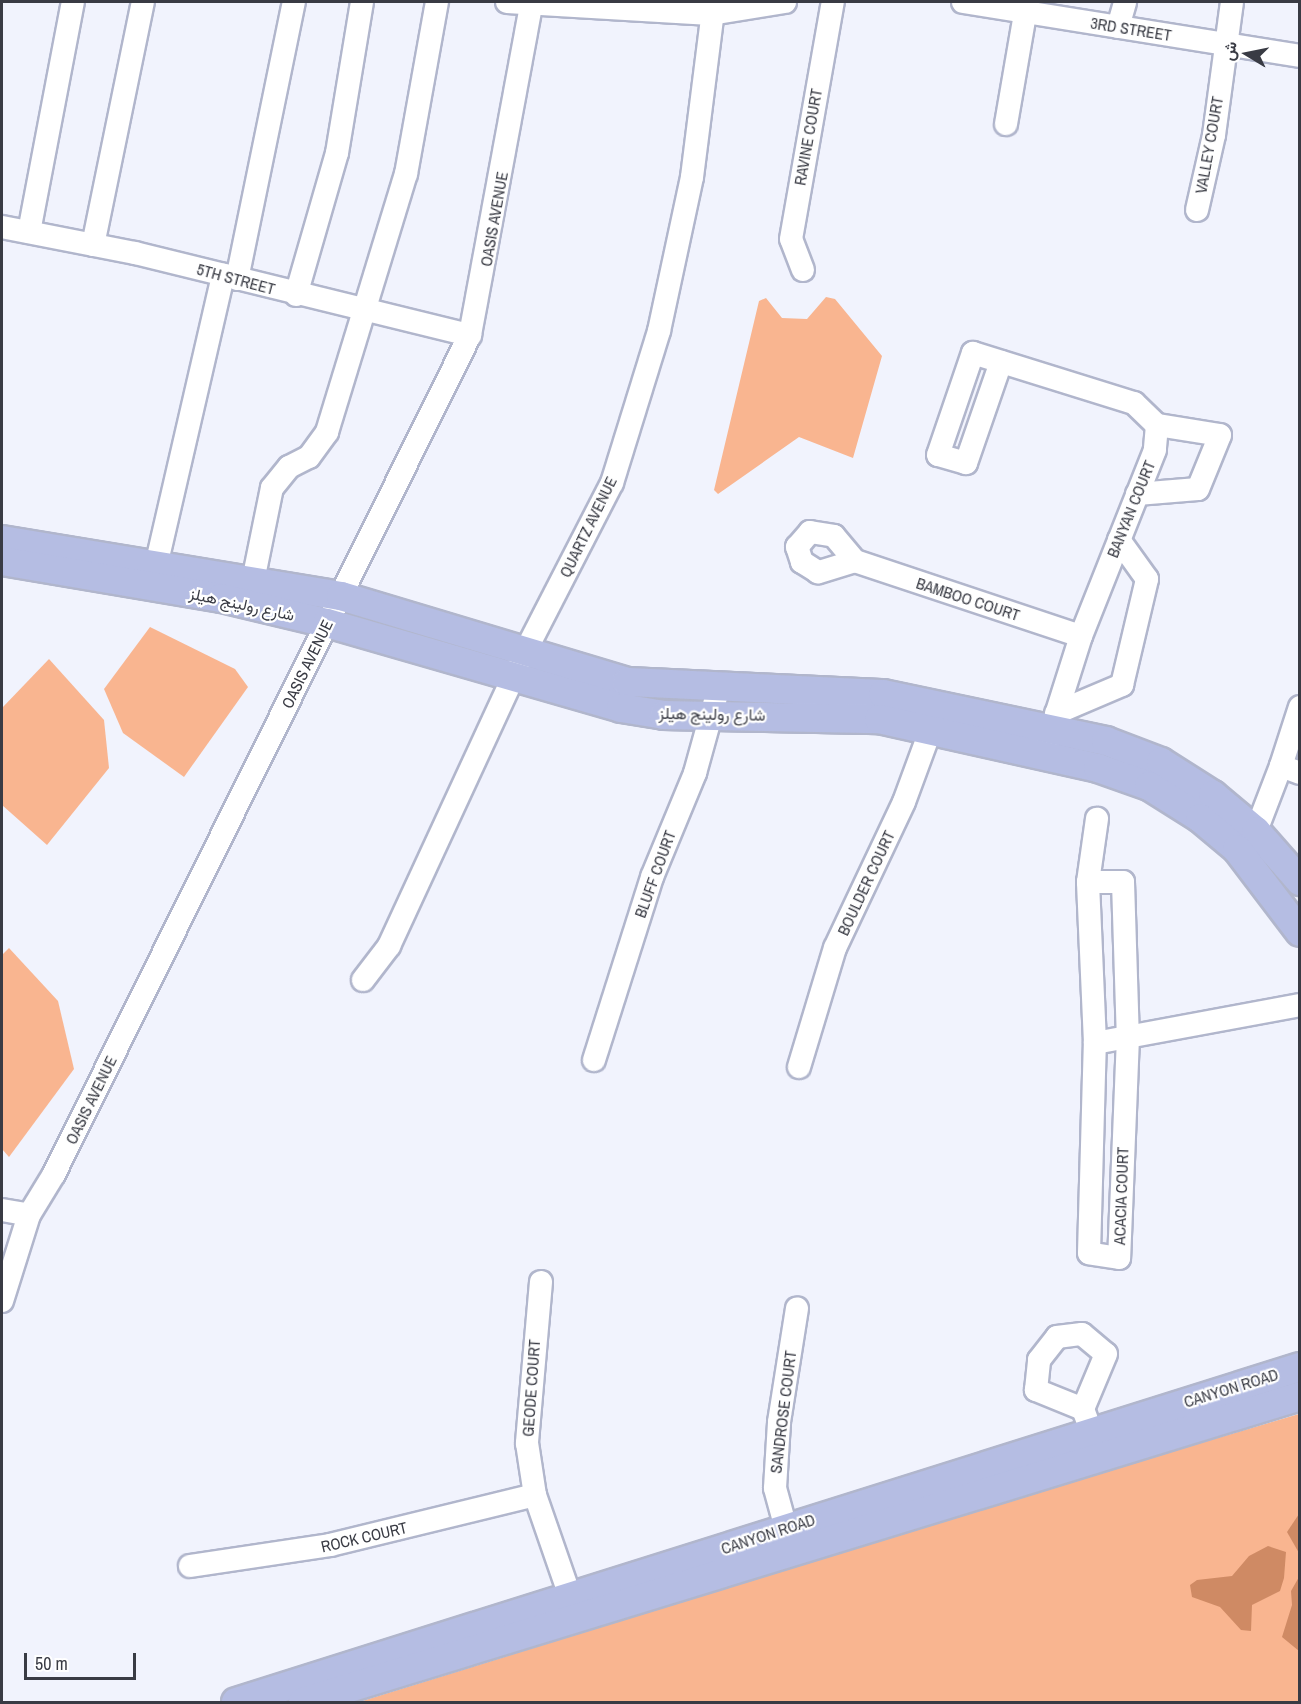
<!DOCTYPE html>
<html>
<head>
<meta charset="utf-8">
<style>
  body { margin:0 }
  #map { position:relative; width:1301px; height:1704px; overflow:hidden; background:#f1f3fd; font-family:"Archivo Narrow",Vazirmatn,sans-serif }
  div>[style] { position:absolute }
  .green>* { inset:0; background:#f9b590 }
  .water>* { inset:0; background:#cf8a64 }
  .roads { filter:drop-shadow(2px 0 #b1b6cc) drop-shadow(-2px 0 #b1b6cc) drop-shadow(0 2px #b1b6cc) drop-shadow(0 -2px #b1b6cc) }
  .minor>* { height:22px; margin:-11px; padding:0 11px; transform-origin:11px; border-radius:11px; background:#fff }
  .major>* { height:28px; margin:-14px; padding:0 14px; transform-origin:14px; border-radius:14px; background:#b5bde3 }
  span { translate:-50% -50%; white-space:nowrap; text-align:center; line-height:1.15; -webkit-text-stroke:4.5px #fff; paint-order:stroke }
  .street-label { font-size:16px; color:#393b44 }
  .frame { position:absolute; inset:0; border:3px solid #393b44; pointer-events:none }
  .north { position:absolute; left:1217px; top:24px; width:60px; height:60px; -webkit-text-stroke:4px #fff; paint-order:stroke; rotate:280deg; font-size:16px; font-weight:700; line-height:24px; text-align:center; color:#393b44 }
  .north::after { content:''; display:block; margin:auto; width:21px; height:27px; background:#393b44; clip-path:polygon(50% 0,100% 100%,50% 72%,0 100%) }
  .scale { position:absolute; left:24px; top:1653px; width:112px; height:27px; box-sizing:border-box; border:3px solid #393b44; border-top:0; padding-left:8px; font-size:18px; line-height:21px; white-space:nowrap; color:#393b44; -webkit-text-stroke:4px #fff; paint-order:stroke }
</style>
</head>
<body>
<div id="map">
  <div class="green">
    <div style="clip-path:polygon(826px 297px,835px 299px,882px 356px,853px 458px,799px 437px,718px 494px,714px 490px,759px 301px,766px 298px,782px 318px,807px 319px)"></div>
    <div style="clip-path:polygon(150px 627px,235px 669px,248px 687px,184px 777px,123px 733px,104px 689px)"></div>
    <div style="clip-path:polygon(49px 659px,104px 720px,109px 768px,47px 845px,2px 805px,2px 708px)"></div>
    <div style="clip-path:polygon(9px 948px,58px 1001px,74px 1069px,9px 1157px,2px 1149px,2px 955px)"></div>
    <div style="clip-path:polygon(1299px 1414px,1299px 1702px,359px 1702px,1105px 1471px)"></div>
  </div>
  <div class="water">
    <div style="clip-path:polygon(1299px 1514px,1299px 1553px,1287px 1532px)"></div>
    <div style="clip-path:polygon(1268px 1546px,1286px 1552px,1284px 1578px,1280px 1591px,1252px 1605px,1251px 1631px,1241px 1630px,1220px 1607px,1192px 1597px,1190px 1585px,1197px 1580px,1232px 1576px,1249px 1556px)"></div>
    <div style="clip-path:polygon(1299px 1577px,1299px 1651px,1282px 1637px,1292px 1605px,1291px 1591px)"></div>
  </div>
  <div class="roads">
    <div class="minor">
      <div style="left:507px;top:2px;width:204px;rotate:3.4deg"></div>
      <div style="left:711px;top:14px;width:75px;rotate:-9.2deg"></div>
      <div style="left:963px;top:2px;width:341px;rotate:9.1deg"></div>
      <div style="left:1118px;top:27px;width:26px;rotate:-74deg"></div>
      <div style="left:1006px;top:124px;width:124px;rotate:-80.2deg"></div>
      <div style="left:1197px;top:210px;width:77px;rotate:-77.2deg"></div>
      <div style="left:1214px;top:135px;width:134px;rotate:-82.3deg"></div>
      <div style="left:2px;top:227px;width:136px;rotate:11.1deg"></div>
      <div style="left:135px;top:253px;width:345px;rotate:13.8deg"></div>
      <div style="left:29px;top:232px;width:234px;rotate:-79.2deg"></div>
      <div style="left:93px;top:245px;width:248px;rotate:-78.4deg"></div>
      <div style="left:803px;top:270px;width:33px;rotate:-111deg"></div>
      <div style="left:791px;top:239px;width:241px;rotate:-80deg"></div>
      <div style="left:237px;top:279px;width:283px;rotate:-78.4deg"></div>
      <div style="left:296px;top:295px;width:148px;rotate:-73.9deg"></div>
      <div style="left:337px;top:153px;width:153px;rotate:-80.6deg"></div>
      <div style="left:1001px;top:362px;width:107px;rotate:109.1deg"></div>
      <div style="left:966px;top:463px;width:29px;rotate:-164deg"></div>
      <div style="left:938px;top:455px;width:108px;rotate:-71.1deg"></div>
      <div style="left:973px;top:353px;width:169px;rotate:17.3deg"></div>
      <div style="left:1134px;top:403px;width:32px;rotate:44deg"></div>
      <div style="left:1157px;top:425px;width:25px;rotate:95deg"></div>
      <div style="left:1155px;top:450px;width:200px;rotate:111.7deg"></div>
      <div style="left:1081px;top:636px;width:112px;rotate:107.6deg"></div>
      <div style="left:1137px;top:494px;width:61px;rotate:-4.7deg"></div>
      <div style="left:1198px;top:489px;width:58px;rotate:-67.8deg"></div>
      <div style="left:1220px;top:435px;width:64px;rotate:-171deg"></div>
      <div style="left:855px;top:561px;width:39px;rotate:163deg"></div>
      <div style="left:818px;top:572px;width:19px;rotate:-148deg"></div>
      <div style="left:802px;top:562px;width:16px;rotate:-108deg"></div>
      <div style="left:797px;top:547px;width:20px;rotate:-49deg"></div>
      <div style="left:810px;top:532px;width:24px;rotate:9deg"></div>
      <div style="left:834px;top:536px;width:33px;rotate:50deg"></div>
      <div style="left:855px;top:561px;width:238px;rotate:18.4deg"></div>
      <div style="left:156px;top:566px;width:299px;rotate:-77deg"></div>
      <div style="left:253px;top:581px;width:95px;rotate:-78.5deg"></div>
      <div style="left:272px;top:488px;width:27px;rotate:-51deg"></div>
      <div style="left:289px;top:467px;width:22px;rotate:-27deg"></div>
      <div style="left:309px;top:457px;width:31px;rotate:-54deg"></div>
      <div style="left:327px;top:432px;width:270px;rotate:-73deg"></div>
      <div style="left:406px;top:174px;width:175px;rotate:-79.8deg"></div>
      <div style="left:1300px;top:707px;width:62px;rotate:107.9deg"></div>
      <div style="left:1281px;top:766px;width:20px;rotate:20deg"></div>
      <div style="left:1056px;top:713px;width:72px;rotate:-23deg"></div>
      <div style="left:1122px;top:685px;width:109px;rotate:-76.7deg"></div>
      <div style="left:1147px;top:579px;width:48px;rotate:-125.7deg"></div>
      <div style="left:1256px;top:831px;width:70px;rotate:-69deg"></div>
      <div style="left:1088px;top:882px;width:35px"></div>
      <div style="left:1123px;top:882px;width:155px;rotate:88.2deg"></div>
      <div style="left:1128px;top:1037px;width:221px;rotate:92.3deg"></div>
      <div style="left:1119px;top:1258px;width:30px;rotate:-171deg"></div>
      <div style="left:1089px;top:1253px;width:210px;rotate:-88.4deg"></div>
      <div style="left:1095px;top:1043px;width:161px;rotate:-92.5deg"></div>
      <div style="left:1088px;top:882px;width:64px;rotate:-81.9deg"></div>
      <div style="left:363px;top:980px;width:43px;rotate:-52.6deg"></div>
      <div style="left:389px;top:946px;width:324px;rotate:-65.2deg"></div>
      <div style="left:525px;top:652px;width:190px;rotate:-62.8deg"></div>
      <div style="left:612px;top:483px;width:159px;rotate:-72.8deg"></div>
      <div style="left:659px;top:331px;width:157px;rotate:-77.9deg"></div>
      <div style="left:692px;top:177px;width:176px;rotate:-82.8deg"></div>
      <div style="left:1095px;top:1043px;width:208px;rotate:-10.5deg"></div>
      <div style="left:594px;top:1060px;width:192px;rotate:-72.4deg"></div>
      <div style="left:652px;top:877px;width:113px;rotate:-67.5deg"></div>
      <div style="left:695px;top:773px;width:86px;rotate:-74.5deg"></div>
      <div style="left:799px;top:1067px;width:124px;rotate:-73.2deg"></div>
      <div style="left:835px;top:948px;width:161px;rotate:-64.7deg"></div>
      <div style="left:904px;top:802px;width:93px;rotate:-69.8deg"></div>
      <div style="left:2px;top:1210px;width:27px;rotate:10deg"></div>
      <div style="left:541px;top:1282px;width:162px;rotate:95deg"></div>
      <div style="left:527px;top:1443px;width:53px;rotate:81.3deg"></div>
      <div style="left:535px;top:1495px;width:107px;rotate:70.9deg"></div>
      <div style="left:2px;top:1301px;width:90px;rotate:-72.6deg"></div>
      <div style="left:29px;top:1215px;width:48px;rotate:-58.6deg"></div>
      <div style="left:54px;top:1174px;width:936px;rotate:-63.63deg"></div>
      <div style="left:470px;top:335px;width:339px;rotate:-79.5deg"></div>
      <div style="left:1083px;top:1409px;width:51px;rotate:-158deg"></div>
      <div style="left:1036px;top:1390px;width:30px;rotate:-84deg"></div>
      <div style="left:1039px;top:1360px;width:29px;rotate:-52deg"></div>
      <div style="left:1057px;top:1337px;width:25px;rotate:-7deg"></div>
      <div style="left:1082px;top:1334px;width:31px;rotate:40deg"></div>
      <div style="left:1106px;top:1354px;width:60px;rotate:112.7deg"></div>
      <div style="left:1083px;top:1409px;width:40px;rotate:69.8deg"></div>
      <div style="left:790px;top:1543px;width:57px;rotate:-105.3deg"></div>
      <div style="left:775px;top:1488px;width:66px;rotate:-86.5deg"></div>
      <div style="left:779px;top:1422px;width:115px;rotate:-81deg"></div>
      <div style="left:190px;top:1566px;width:142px;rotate:-8.5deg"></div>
      <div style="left:330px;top:1545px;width:211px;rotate:-13.7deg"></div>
    </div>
    <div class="major">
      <div style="left:2px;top:540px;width:344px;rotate:9.4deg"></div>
      <div style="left:341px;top:596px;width:299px;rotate:16.7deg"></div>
      <div style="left:627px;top:682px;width:256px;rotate:2.7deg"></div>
      <div style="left:883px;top:694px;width:228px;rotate:11.9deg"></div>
      <div style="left:1106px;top:741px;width:59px;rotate:20.9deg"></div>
      <div style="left:1161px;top:762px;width:62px;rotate:32.4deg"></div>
      <div style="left:1213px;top:795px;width:56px;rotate:39.9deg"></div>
      <div style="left:1256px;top:831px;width:67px;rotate:48.7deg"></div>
      <div style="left:2px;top:561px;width:222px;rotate:9.6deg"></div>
      <div style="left:221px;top:598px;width:109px;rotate:13.3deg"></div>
      <div style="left:327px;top:623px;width:306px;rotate:16.1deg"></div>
      <div style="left:621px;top:708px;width:44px;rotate:9.2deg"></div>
      <div style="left:664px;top:715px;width:215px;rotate:1.1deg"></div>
      <div style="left:879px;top:719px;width:224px;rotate:12.6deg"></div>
      <div style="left:1098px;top:768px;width:54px;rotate:19.4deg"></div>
      <div style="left:1149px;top:786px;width:60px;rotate:32.1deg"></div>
      <div style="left:1200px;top:818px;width:48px;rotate:40deg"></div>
      <div style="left:1237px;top:849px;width:104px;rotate:52.8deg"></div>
      <div style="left:236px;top:1702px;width:1115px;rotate:-17.48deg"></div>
      <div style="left:303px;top:1702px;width:1043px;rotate:-17.06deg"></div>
    </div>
  </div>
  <div class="street-label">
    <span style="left:1131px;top:29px;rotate:9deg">3RD STREET</span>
    <span style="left:808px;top:137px;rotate:-80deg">RAVINE COURT</span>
    <span style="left:1209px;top:145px;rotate:-80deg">VALLEY COURT</span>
    <span style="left:494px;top:219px;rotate:-80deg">OASIS AVENUE</span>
    <span style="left:236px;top:279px;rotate:15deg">5TH STREET</span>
    <span style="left:1131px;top:509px;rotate:-68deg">BANYAN COURT</span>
    <span style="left:588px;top:527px;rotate:-64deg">QUARTZ AVENUE</span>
    <span style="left:968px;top:599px;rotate:18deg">BAMBOO COURT</span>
    <span style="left:242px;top:604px;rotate:12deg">شارع رولينج هيلز</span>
    <span style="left:307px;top:664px;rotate:-64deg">OASIS AVENUE</span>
    <span style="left:712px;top:714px;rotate:1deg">شارع رولينج هيلز</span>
    <span style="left:655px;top:874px;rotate:-70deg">BLUFF COURT</span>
    <span style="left:866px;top:883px;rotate:-65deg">BOULDER COURT</span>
    <span style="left:91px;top:1100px;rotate:-64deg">OASIS AVENUE</span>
    <span style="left:1121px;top:1196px;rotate:-88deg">ACACIA COURT</span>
    <span style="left:531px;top:1388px;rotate:-86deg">GEODE COURT</span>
    <span style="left:1231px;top:1388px;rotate:-17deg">CANYON ROAD</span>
    <span style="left:783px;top:1412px;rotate:-83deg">SANDROSE COURT</span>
    <span style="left:768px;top:1534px;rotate:-18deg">CANYON ROAD</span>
    <span style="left:364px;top:1537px;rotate:-13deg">ROCK COURT</span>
  </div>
  <div class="frame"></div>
  <div class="north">ش</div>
  <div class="scale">50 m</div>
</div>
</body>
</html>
